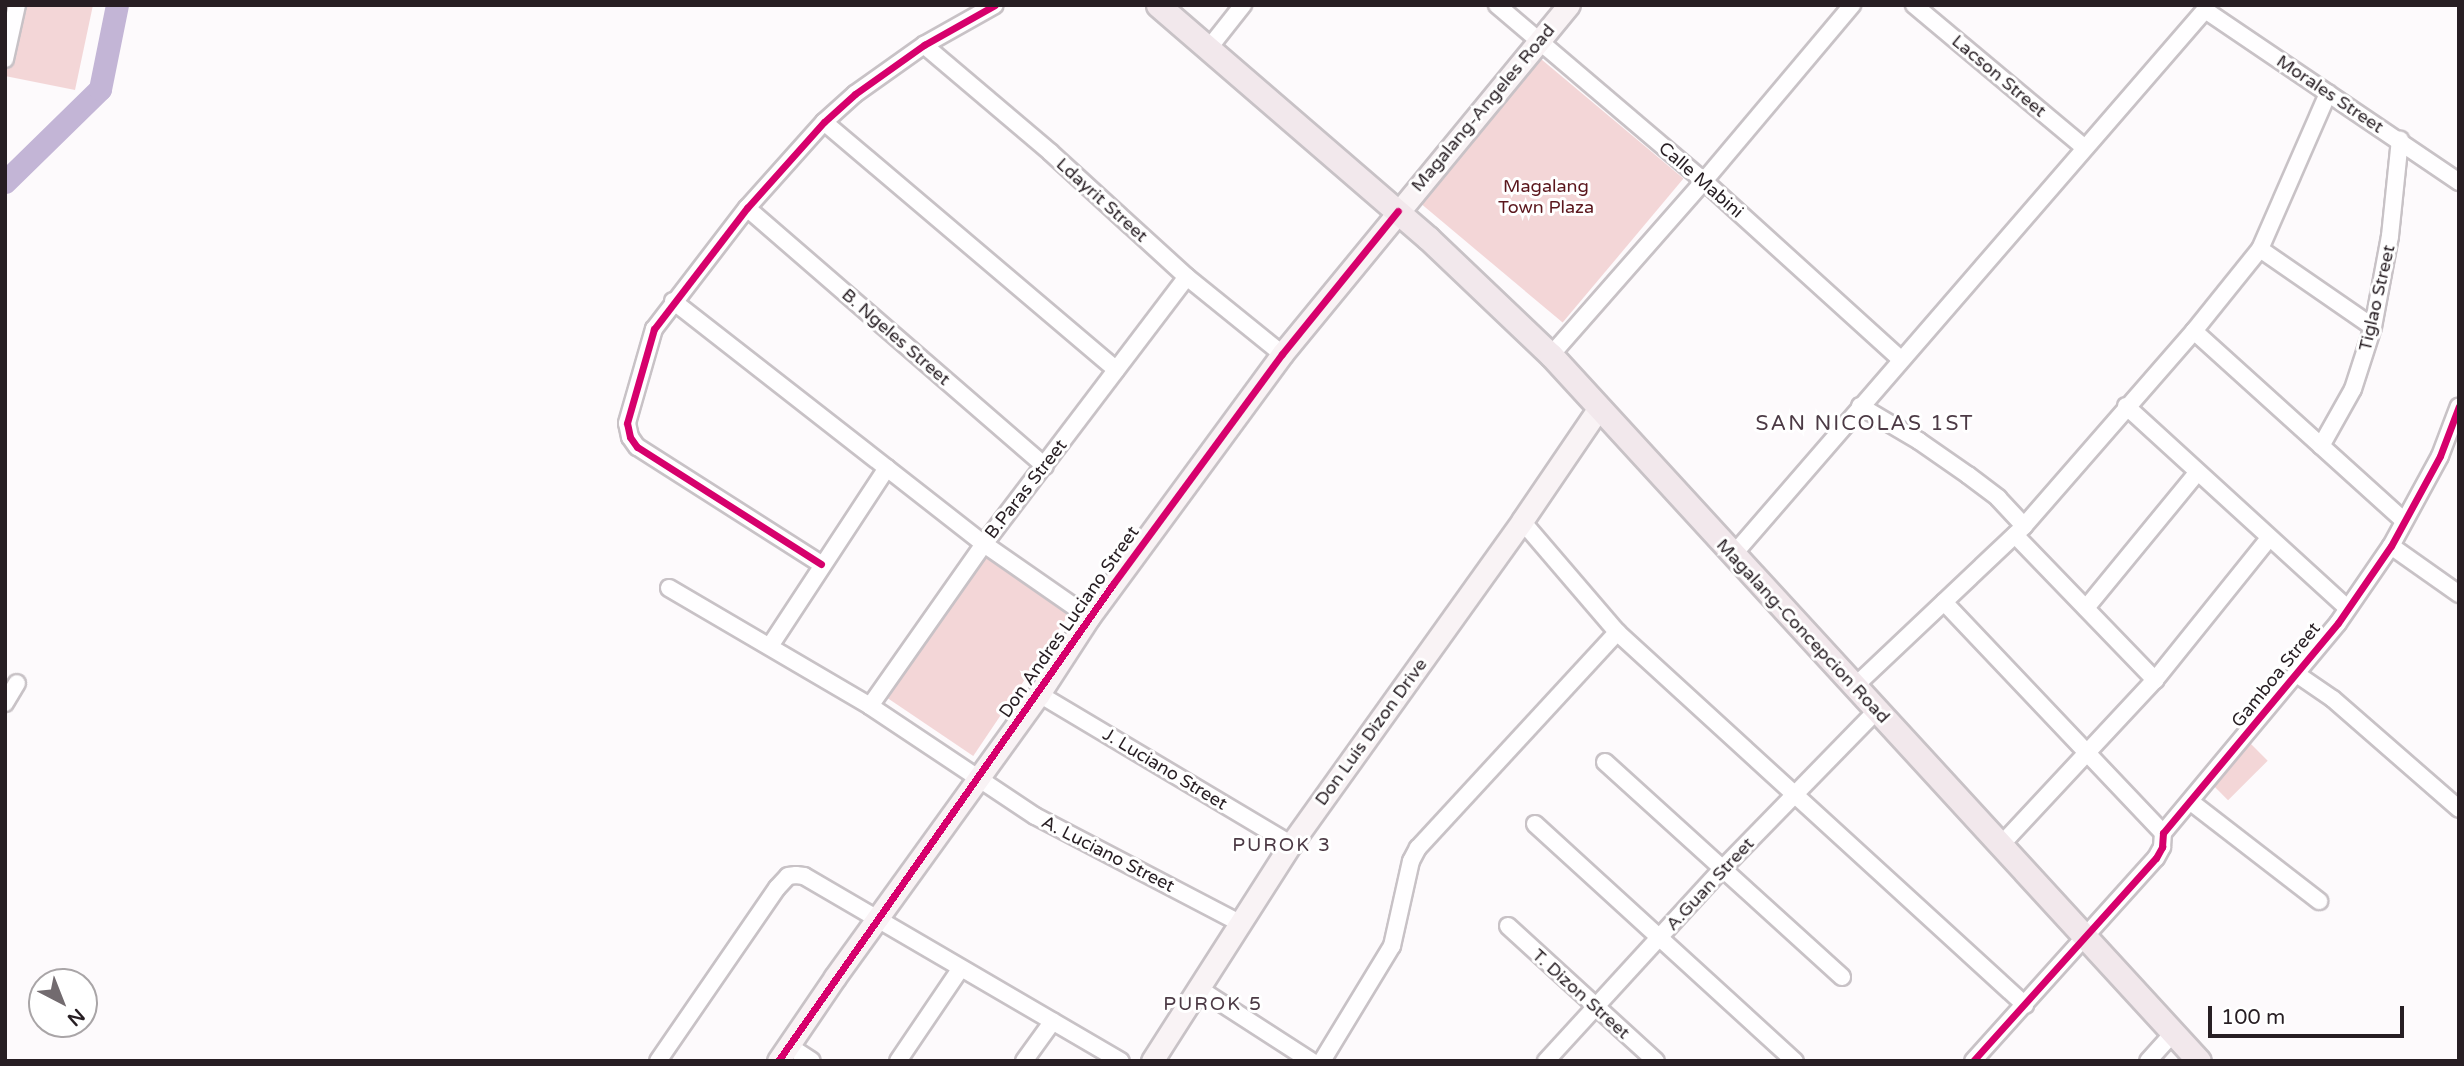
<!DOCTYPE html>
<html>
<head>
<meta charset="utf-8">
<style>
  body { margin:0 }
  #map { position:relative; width:2464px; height:1066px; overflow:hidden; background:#fdfafc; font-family:"Varela Round",sans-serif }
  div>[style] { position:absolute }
  .green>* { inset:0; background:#f3d6d7; transform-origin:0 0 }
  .river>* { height:23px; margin:-11.5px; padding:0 11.5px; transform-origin:11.5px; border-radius:11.5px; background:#c3b5d6 }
  .roads { filter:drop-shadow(2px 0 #c8c2c6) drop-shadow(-2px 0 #c8c2c6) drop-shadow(0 2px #c8c2c6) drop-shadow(0 -2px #c8c2c6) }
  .street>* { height:16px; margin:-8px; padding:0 8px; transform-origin:8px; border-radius:8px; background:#fffeff }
  .secondary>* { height:21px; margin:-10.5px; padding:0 10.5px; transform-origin:10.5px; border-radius:10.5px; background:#f9f3f5 }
  .primary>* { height:23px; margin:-11.5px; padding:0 11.5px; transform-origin:11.5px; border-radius:11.5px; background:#f2e8ec }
  .cycleway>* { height:7px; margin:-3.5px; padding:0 3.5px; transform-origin:3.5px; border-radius:3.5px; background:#d6006c }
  span { translate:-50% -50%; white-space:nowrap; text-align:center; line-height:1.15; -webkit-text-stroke:6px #fff; paint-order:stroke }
  .street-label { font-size:18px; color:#271e23 }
  .park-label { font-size:18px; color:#5b171d }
  .neighbourhood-label { font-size:19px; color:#4c3a45; letter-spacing:2px }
  .quarter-label { font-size:21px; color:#4c3a45; letter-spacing:2px }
  .frame { position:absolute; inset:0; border:7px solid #271e23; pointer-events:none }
  .north { position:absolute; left:28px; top:968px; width:70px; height:70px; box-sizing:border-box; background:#fff; border:2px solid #a9a5a7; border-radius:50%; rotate:138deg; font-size:19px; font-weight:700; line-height:28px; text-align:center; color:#271e23 }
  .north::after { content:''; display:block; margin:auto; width:24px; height:32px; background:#726b6f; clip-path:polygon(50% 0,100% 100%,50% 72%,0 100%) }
  .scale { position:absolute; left:2208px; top:1006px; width:196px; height:32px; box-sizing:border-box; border:4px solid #271e23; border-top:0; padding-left:9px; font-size:21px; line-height:24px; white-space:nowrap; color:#271e23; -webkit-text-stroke:5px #fff; paint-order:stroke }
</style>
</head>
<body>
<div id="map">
  <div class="green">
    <div style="clip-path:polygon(19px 5px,93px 5px,75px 90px,5px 76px)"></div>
    <div style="left:1541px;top:59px;width:186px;height:188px;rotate:40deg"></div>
    <div style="left:986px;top:551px;width:104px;height:177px;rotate:34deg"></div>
    <div style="left:2250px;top:743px;width:25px;height:56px;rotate:45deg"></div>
  </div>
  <div class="river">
    <div style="left:5px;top:182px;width:133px;rotate:-44.4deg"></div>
    <div style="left:100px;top:89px;width:86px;rotate:-78.6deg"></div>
  </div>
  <div class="roads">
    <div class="street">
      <div style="left:1497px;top:5px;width:272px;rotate:40.4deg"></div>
      <div style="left:1704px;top:181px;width:265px;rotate:42.2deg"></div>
      <div style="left:1914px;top:5px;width:222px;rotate:39.9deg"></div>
      <div style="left:2205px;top:5px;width:5px;rotate:90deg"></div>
      <div style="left:2205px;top:10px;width:307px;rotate:34.1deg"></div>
      <div style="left:924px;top:45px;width:165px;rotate:40.3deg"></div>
      <div style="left:1050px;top:152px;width:185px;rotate:42.4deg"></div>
      <div style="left:1187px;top:277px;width:122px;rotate:39deg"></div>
      <div style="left:1209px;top:48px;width:55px;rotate:-51.7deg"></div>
      <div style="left:5px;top:59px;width:55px;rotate:-77.5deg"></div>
      <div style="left:824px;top:122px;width:383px;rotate:40.3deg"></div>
      <div style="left:747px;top:208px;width:394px;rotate:40.9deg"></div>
      <div style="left:2260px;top:249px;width:137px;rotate:34.6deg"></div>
      <div style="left:673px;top:301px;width:395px;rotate:38deg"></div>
      <div style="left:984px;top:544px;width:128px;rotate:34.8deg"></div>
      <div style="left:2194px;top:331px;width:283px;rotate:42.1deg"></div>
      <div style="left:1551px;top:355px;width:232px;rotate:-48.7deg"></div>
      <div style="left:1704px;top:181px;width:230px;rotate:-49.9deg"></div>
      <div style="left:1860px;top:406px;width:69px;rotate:30.7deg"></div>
      <div style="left:1919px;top:441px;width:60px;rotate:34.8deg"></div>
      <div style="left:1968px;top:475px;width:38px;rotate:37deg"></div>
      <div style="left:1998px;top:498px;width:38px;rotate:47deg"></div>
      <div style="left:2126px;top:406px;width:299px;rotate:42.4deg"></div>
      <div style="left:2321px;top:446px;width:65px;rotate:-60.7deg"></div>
      <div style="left:2353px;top:389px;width:65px;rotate:-72.1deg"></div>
      <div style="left:2373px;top:327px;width:93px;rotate:-79.4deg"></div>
      <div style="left:2390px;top:236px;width:97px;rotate:-84.1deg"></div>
      <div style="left:1522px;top:521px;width:146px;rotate:49.4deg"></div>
      <div style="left:1617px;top:632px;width:553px;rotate:42.43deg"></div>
      <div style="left:2015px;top:535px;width:202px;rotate:46deg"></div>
      <div style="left:2391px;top:546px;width:83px;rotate:35.2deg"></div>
      <div style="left:1733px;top:555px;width:721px;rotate:-49.11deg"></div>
      <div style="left:821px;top:564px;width:218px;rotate:-147.5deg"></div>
      <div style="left:637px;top:447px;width:12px;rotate:-125deg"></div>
      <div style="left:630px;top:437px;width:14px;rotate:-102deg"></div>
      <div style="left:627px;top:423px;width:98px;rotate:-74deg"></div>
      <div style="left:654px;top:329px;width:153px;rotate:-52.5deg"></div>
      <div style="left:747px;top:208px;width:115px;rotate:-48.2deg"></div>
      <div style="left:824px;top:122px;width:42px;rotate:-42.1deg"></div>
      <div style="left:855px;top:94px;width:85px;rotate:-35.4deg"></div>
      <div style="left:924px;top:45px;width:81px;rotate:-29.4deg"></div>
      <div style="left:669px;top:588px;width:233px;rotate:30.4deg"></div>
      <div style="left:870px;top:706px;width:198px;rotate:33.7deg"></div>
      <div style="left:1035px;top:816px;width:231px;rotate:27.6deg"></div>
      <div style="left:1944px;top:602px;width:318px;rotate:46.5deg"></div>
      <div style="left:2086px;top:608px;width:175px;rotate:-50.6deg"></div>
      <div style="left:770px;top:646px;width:213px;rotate:-56.7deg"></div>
      <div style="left:2298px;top:675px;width:42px;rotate:34.4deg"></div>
      <div style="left:2333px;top:699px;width:167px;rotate:41.1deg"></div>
      <div style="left:1854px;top:687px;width:234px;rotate:-43.4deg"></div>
      <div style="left:2024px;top:526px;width:259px;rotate:-48.9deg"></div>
      <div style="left:2194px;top:331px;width:105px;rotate:-51.2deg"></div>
      <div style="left:2260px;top:249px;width:170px;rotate:-66.4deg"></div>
      <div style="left:1039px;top:694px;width:293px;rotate:30.8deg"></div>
      <div style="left:5px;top:703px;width:23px;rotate:-59deg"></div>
      <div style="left:870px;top:706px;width:198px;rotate:-54.9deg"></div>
      <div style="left:984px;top:544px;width:335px;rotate:-52.8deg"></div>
      <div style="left:1605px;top:762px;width:320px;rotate:42.2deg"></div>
      <div style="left:2191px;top:802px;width:162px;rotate:37.7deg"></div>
      <div style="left:1535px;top:824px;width:352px;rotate:42.4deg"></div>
      <div style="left:2000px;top:846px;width:227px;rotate:-47deg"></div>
      <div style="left:2155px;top:680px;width:182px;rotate:-51.2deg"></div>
      <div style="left:1508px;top:926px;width:200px;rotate:42.4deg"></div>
      <div style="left:1198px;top:988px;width:135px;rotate:32.9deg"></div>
      <div style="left:789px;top:1046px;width:27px;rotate:33deg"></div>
      <div style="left:658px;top:1061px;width:210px;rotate:-55.5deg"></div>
      <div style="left:777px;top:888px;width:16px;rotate:-47deg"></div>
      <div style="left:788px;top:876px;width:8px;rotate:-7deg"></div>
      <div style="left:796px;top:875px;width:8px;rotate:7deg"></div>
      <div style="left:804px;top:876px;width:367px;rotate:30.3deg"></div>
      <div style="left:898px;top:1061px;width:112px;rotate:-55.9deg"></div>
      <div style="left:1024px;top:1061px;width:49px;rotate:-54.1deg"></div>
      <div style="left:1322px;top:1061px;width:135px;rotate:-58.7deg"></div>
      <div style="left:1392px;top:946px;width:87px;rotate:-77.4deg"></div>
      <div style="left:1411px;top:861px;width:15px;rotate:-62deg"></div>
      <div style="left:1418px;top:848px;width:294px;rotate:-47.3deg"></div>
      <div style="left:1546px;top:1061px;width:262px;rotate:-47.5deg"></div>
      <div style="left:1723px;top:868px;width:221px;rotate:-45.7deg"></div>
      <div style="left:1973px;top:1061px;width:273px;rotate:-48deg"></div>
      <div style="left:2156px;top:858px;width:13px;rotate:-61deg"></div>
      <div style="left:2162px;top:847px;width:14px;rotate:-86deg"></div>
      <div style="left:2163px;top:833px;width:273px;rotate:-50.2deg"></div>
      <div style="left:2338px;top:623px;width:93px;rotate:-55.5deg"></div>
      <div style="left:2391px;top:546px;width:102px;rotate:-61.4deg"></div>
      <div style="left:2440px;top:456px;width:53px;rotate:-69.2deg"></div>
      <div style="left:2148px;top:1061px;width:38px;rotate:-48deg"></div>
    </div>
    <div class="secondary">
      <div style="left:778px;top:1061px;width:102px;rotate:-55.8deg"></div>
      <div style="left:835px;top:977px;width:349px;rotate:-54.2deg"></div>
      <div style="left:1039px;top:694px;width:92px;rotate:-57deg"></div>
      <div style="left:1089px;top:617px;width:326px;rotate:-53.7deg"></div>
      <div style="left:1282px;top:354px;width:452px;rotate:-50.6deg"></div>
      <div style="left:1152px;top:1061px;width:258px;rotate:-57.4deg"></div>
      <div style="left:1291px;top:844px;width:397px;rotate:-54.4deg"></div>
      <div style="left:1522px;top:521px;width:135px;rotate:-55.8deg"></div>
    </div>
    <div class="primary">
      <div style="left:1158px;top:5px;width:357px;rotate:40.8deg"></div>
      <div style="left:1428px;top:238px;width:170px;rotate:43.6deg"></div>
      <div style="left:1551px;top:355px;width:958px;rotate:47.45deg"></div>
    </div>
  </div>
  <div class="cycleway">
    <div style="left:821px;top:564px;width:218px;rotate:-147.5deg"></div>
    <div style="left:637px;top:447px;width:12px;rotate:-125deg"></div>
    <div style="left:630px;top:437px;width:14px;rotate:-102deg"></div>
    <div style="left:627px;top:423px;width:98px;rotate:-74deg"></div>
    <div style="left:654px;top:329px;width:153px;rotate:-52.5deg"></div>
    <div style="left:747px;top:208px;width:115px;rotate:-48.2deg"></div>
    <div style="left:824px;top:122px;width:42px;rotate:-42.1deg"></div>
    <div style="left:855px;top:94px;width:85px;rotate:-35.4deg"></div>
    <div style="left:924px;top:45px;width:81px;rotate:-29.4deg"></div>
    <div style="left:778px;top:1061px;width:583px;rotate:-54.92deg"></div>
    <div style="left:1113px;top:584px;width:285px;rotate:-53.7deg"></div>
    <div style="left:1282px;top:354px;width:184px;rotate:-51deg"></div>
    <div style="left:1973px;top:1061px;width:273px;rotate:-48deg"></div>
    <div style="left:2156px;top:858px;width:13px;rotate:-61deg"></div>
    <div style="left:2162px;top:847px;width:14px;rotate:-86deg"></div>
    <div style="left:2163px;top:833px;width:273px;rotate:-50.2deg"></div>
    <div style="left:2338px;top:623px;width:93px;rotate:-55.5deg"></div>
    <div style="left:2391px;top:546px;width:102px;rotate:-61.4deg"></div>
    <div style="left:2440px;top:456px;width:53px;rotate:-69.2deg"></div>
  </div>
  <div class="street-label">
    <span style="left:1999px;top:76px;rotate:40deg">Lacson Street</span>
    <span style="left:2330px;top:94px;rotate:34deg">Morales Street</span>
    <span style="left:1483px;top:108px;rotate:-50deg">Magalang-Angeles Road</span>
    <span style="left:1701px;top:180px;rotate:41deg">Calle Mabini</span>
    <span style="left:1102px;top:200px;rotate:42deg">Ldayrit Street</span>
    <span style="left:2377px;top:298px;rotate:-77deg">Tiglao Street</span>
    <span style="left:896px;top:337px;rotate:41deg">B. Ngeles Street</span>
    <span style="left:1026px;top:489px;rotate:-52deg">B.Paras Street</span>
    <span style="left:1069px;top:622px;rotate:-55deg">Don Andres Luciano Street</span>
    <span style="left:1803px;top:631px;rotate:47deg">Magalang-Concepcion Road</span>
    <span style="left:2276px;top:675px;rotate:-51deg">Gamboa Street</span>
    <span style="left:1371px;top:732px;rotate:-54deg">Don Luis Dizon Drive</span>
    <span style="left:1165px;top:769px;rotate:31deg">J. Luciano Street</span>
    <span style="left:1108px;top:854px;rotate:27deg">A. Luciano Street</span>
    <span style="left:1710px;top:884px;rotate:-47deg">A.Guan Street</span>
    <span style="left:1581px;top:994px;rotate:42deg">T. Dizon Street</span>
  </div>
  <div class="park-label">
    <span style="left:1546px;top:197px">Magalang<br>Town Plaza</span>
  </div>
  <div class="neighbourhood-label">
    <span style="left:1282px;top:846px">PUROK 3</span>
    <span style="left:1213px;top:1005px">PUROK 5</span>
  </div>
  <div class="quarter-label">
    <span style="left:1865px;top:424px">SAN NICOLAS 1ST</span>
  </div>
  <div class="frame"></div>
  <div class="north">N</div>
  <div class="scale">100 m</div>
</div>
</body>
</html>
